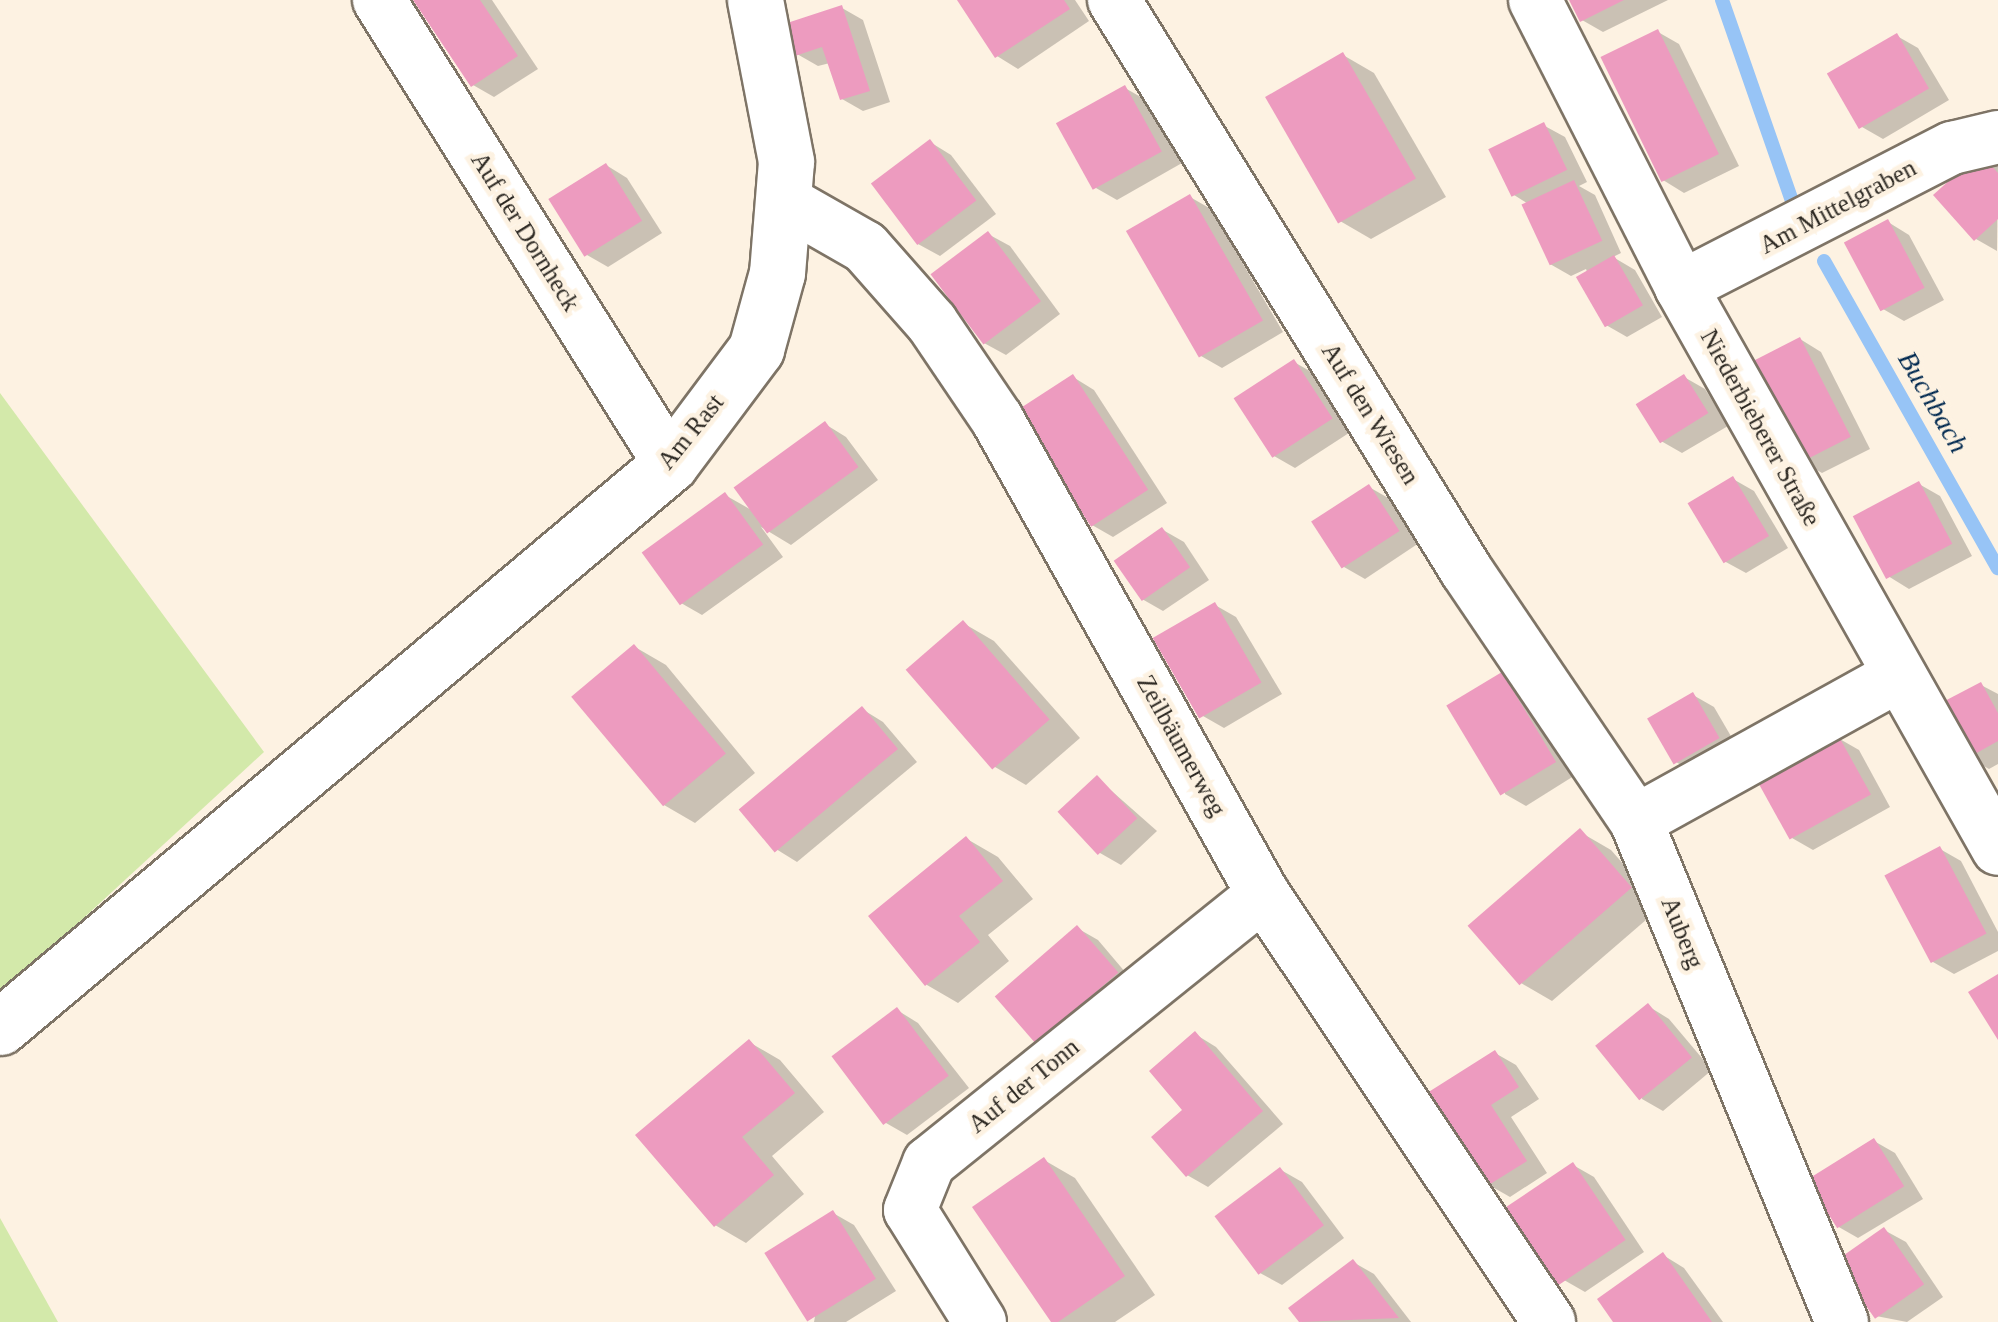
<!DOCTYPE html>
<html>
<head>
<meta charset="utf-8">
<style>
  body { margin:0 }
  #map { position:relative; width:1998px; height:1322px; overflow:hidden; background:#fdf2e2; font-family:"Times New Roman",serif }
  div>[style] { position:absolute }
  .green>* { inset:0; background:#d3e9aa }
  .shadow>* { inset:0; background:#0003 }
  .stream>* { height:14px; margin:-7px; padding:0 7px; transform-origin:7px; border-radius:7px; background:#97c4f6 }
  .building>* { inset:0; background:#ed9bbf; transform-origin:0 0 }
  .roads { filter:drop-shadow(2px 0 #7e7466) drop-shadow(-2px 0 #7e7466) drop-shadow(0 2px #7e7466) drop-shadow(0 -2px #7e7466) }
  .minor>* { height:52px; margin:-26px; padding:0 26px; transform-origin:26px; border-radius:26px; background:#fff }
  .tertiary>* { height:55px; margin:-27.5px; padding:0 27.5px; transform-origin:27.5px; border-radius:27.5px; background:#fff }
  span { translate:-50% -50%; white-space:nowrap; text-align:center; line-height:1.15; -webkit-text-stroke:9px #fdf2e2; paint-order:stroke }
  .street-label { font-size:25px; color:#2d2923 }
  .water-label { font-size:28px; color:#012950; font-style:italic }
</style>
</head>
<body>
<div id="map">
  <div class="green">
    <div style="clip-path:polygon(0 393px,264px 752px,0 995px)"></div>
    <div style="clip-path:polygon(0 1218px,58px 1322px,0 1322px)"></div>
  </div>
  <div class="shadow">
    <div style="clip-path:polygon(416px 0,492px 0,538px 69px,494px 97px,473px 85px)"></div>
    <div style="clip-path:polygon(964px 0,1075px 0,1089px 21px,1018px 69px,997px 56px)"></div>
    <div style="clip-path:polygon(1572px 0,1668px 0,1603px 32px,1582px 20px)"></div>
    <div style="clip-path:polygon(842px 8px,863px 20px,890px 102px,863px 111px,842px 99px,830px 63px,818px 66px,797px 54px)"></div>
    <div style="clip-path:polygon(1658px 32px,1679px 44px,1739px 166px,1684px 193px,1663px 180px)"></div>
    <div style="clip-path:polygon(1897px 36px,1918px 48px,1949px 100px,1883px 139px,1862px 127px)"></div>
    <div style="clip-path:polygon(1343px 55px,1374px 73px,1446px 197px,1371px 239px,1340px 221px)"></div>
    <div style="clip-path:polygon(1125px 88px,1146px 100px,1182px 163px,1117px 200px,1096px 188px)"></div>
    <div style="clip-path:polygon(1543px 125px,1565px 137px,1587px 182px,1579px 186px,1595px 195px,1621px 253px,1613px 257px,1635px 270px,1662px 317px,1627px 337px,1606px 325px,1586px 269px,1571px 276px,1550px 264px,1527px 203px,1514px 195px)"></div>
    <div style="clip-path:polygon(930px 142px,951px 155px,996px 214px,940px 256px,918px 244px)"></div>
    <div style="clip-path:polygon(1980px 156px,1998px 166px,1997px 251px,1976px 239px)"></div>
    <div style="clip-path:polygon(606px 165px,627px 178px,662px 233px,608px 267px,587px 255px)"></div>
    <div style="clip-path:polygon(1190px 197px,1211px 209px,1283px 332px,1222px 368px,1201px 356px)"></div>
    <div style="clip-path:polygon(1888px 222px,1909px 235px,1944px 300px,1904px 321px,1883px 309px)"></div>
    <div style="clip-path:polygon(988px 234px,1010px 246px,1060px 314px,1006px 355px,984px 343px)"></div>
    <div style="clip-path:polygon(1800px 339px,1821px 352px,1870px 449px,1822px 473px,1801px 461px)"></div>
    <div style="clip-path:polygon(1294px 362px,1315px 374px,1352px 431px,1295px 468px,1274px 456px)"></div>
    <div style="clip-path:polygon(1073px 377px,1094px 390px,1167px 503px,1113px 537px,1092px 525px)"></div>
    <div style="clip-path:polygon(1684px 377px,1705px 389px,1728px 426px,1682px 453px,1661px 441px)"></div>
    <div style="clip-path:polygon(825px 424px,846px 437px,878px 480px,791px 545px,761px 527px,783px 557px,702px 615px,681px 603px,725px 495px,755px 512px)"></div>
    <div style="clip-path:polygon(1733px 479px,1754px 491px,1788px 548px,1746px 573px,1724px 561px)"></div>
    <div style="clip-path:polygon(1919px 484px,1940px 496px,1972px 556px,1909px 589px,1888px 576px)"></div>
    <div style="clip-path:polygon(1369px 487px,1390px 499px,1419px 543px,1365px 579px,1344px 567px)"></div>
    <div style="clip-path:polygon(1163px 530px,1184px 542px,1209px 580px,1163px 611px,1142px 599px)"></div>
    <div style="clip-path:polygon(1215px 605px,1236px 617px,1282px 694px,1224px 728px,1203px 716px)"></div>
    <div style="clip-path:polygon(963px 623px,994px 641px,1080px 738px,1026px 785px,995px 767px)"></div>
    <div style="clip-path:polygon(635px 647px,666px 665px,755px 773px,695px 823px,664px 805px)"></div>
    <div style="clip-path:polygon(1502px 675px,1523px 687px,1577px 774px,1526px 806px,1505px 794px)"></div>
    <div style="clip-path:polygon(1981px 685px,1998px 694px,1998px 764px,1989px 769px,1968px 757px)"></div>
    <div style="clip-path:polygon(1693px 695px,1714px 707px,1739px 750px,1698px 775px,1676px 762px)"></div>
    <div style="clip-path:polygon(862px 709px,883px 722px,917px 762px,797px 862px,776px 849px)"></div>
    <div style="clip-path:polygon(1838px 738px,1859px 750px,1890px 807px,1813px 850px,1792px 838px)"></div>
    <div style="clip-path:polygon(1097px 778px,1157px 831px,1121px 865px,1100px 853px)"></div>
    <div style="clip-path:polygon(1580px 832px,1611px 850px,1661px 907px,1552px 1001px,1521px 983px)"></div>
    <div style="clip-path:polygon(967px 839px,998px 857px,1033px 899px,988px 935px,1009px 961px,958px 1003px,927px 985px,871px 916px)"></div>
    <div style="clip-path:polygon(1940px 849px,1961px 861px,1998px 932px,1998px 951px,1954px 974px,1933px 962px)"></div>
    <div style="clip-path:polygon(1077px 928px,1098px 940px,1137px 986px,1057px 1054px,1036px 1041px)"></div>
    <div style="clip-path:polygon(1648px 1006px,1669px 1019px,1712px 1070px,1663px 1111px,1642px 1099px)"></div>
    <div style="clip-path:polygon(897px 1010px,918px 1023px,969px 1088px,907px 1135px,886px 1123px)"></div>
    <div style="clip-path:polygon(1195px 1034px,1216px 1047px,1283px 1124px,1208px 1187px,1187px 1175px,1186px 1111px)"></div>
    <div style="clip-path:polygon(749px 1042px,780px 1060px,824px 1112px,772px 1156px,804px 1194px,746px 1243px,715px 1225px)"></div>
    <div style="clip-path:polygon(1495px 1053px,1516px 1065px,1539px 1099px,1511px 1117px,1547px 1173px,1510px 1197px,1489px 1185px,1431px 1094px)"></div>
    <div style="clip-path:polygon(1874px 1141px,1895px 1153px,1923px 1199px,1858px 1238px,1837px 1226px)"></div>
    <div style="clip-path:polygon(1044px 1160px,1075px 1178px,1155px 1295px,1115px 1322px,1054px 1322px)"></div>
    <div style="clip-path:polygon(1573px 1165px,1594px 1177px,1644px 1252px,1585px 1292px,1564px 1280px)"></div>
    <div style="clip-path:polygon(1281px 1170px,1302px 1182px,1344px 1238px,1282px 1285px,1260px 1273px)"></div>
    <div style="clip-path:polygon(833px 1213px,854px 1225px,896px 1291px,846px 1322px,814px 1322px)"></div>
    <div style="clip-path:polygon(1884px 1230px,1906px 1242px,1943px 1297px,1907px 1322px,1876px 1316px)"></div>
    <div style="clip-path:polygon(1663px 1255px,1684px 1268px,1723px 1322px,1616px 1322px)"></div>
    <div style="clip-path:polygon(1353px 1262px,1374px 1274px,1411px 1322px,1302px 1322px,1292px 1309px)"></div>
  </div>
  <div class="stream">
    <div style="left:1722px;top:0;width:219px;rotate:70.8deg"></div>
    <div style="left:1824px;top:261px;width:353px;rotate:60.5deg"></div>
  </div>
  <div class="building">
    <div style="clip-path:polygon(413px 0,480px 0,518px 56px,471px 87px)"></div>
    <div style="clip-path:polygon(957px 0,1064px 0,1070px 9px,995px 58px)"></div>
    <div style="clip-path:polygon(1569px 0,1624px 0,1580px 22px)"></div>
    <div style="clip-path:polygon(842px 5px,870px 91px,840px 100px,822px 47px,795px 56px,784px 24px)"></div>
    <div style="left:1658px;top:29px;width:139px;height:64px;rotate:64deg"></div>
    <div style="left:1897px;top:33px;width:64px;height:81px;rotate:60deg"></div>
    <div style="left:1343px;top:52px;width:146px;height:90px;rotate:60deg"></div>
    <div style="left:1125px;top:85px;width:76px;height:79px;rotate:61deg"></div>
    <div style="left:1544px;top:122px;width:53px;height:62px;rotate:64deg"></div>
    <div style="left:930px;top:139px;width:77px;height:74px;rotate:53deg"></div>
    <div style="clip-path:polygon(1980px 153px,1998px 173px,1998px 219px,1974px 241px,1933px 195px)"></div>
    <div style="left:606px;top:163px;width:68px;height:68px;rotate:58deg"></div>
    <div style="left:1574px;top:180px;width:67px;height:58px;rotate:65deg"></div>
    <div style="left:1190px;top:194px;width:146px;height:74px;rotate:60deg"></div>
    <div style="left:1888px;top:219px;width:78px;height:50px;rotate:62deg"></div>
    <div style="left:988px;top:231px;width:88px;height:72px;rotate:53deg"></div>
    <div style="left:1614px;top:255px;width:58px;height:44px;rotate:60deg"></div>
    <div style="left:1800px;top:337px;width:112px;height:57px;rotate:63deg"></div>
    <div style="left:1294px;top:359px;width:71px;height:72px;rotate:57deg"></div>
    <div style="left:1073px;top:374px;width:138px;height:68px;rotate:57deg"></div>
    <div style="left:1684px;top:374px;width:46px;height:57px;rotate:58deg"></div>
    <div style="left:825px;top:421px;width:57px;height:113px;rotate:54deg"></div>
    <div style="left:1733px;top:476px;width:70px;height:53px;rotate:59deg"></div>
    <div style="left:1919px;top:481px;width:71px;height:75px;rotate:62deg"></div>
    <div style="left:1369px;top:484px;width:56px;height:69px;rotate:57deg"></div>
    <div style="left:725px;top:492px;width:65px;height:103px;rotate:54deg"></div>
    <div style="left:1162px;top:527px;width:49px;height:59px;rotate:55deg"></div>
    <div style="left:1215px;top:602px;width:93px;height:72px;rotate:60deg"></div>
    <div style="left:963px;top:620px;width:132px;height:76px;rotate:49deg"></div>
    <div style="left:634px;top:644px;width:143px;height:82px;rotate:50deg"></div>
    <div style="left:1502px;top:672px;width:105px;height:65px;rotate:59deg"></div>
    <div style="clip-path:polygon(1981px 682px,1998px 713px,1998px 741px,1966px 759px,1937px 705px)"></div>
    <div style="left:1693px;top:692px;width:53px;height:53px;rotate:60deg"></div>
    <div style="left:862px;top:706px;width:56px;height:161px;rotate:50deg"></div>
    <div style="left:1838px;top:735px;width:68px;height:93px;rotate:61deg"></div>
    <div style="left:1097px;top:775px;width:59px;height:54px;rotate:47deg"></div>
    <div style="left:1580px;top:828px;width:79px;height:149px;rotate:49deg"></div>
    <div style="clip-path:polygon(966px 836px,1003px 881px,959px 916px,980px 942px,925px 986px,868px 916px)"></div>
    <div style="left:1940px;top:846px;width:99px;height:63px;rotate:62deg"></div>
    <div style="left:1077px;top:925px;width:63px;height:109px;rotate:49deg"></div>
    <div style="clip-path:polygon(1998px 974px,1998px 1040px,1968px 992px)"></div>
    <div style="left:1648px;top:1003px;width:70px;height:68px;rotate:51deg"></div>
    <div style="left:897px;top:1007px;width:86px;height:82px;rotate:53deg"></div>
    <div style="clip-path:polygon(1195px 1031px,1263px 1111px,1186px 1177px,1151px 1137px,1182px 1110px,1149px 1071px)"></div>
    <div style="clip-path:polygon(749px 1039px,795px 1093px,742px 1137px,774px 1175px,714px 1227px,635px 1135px)"></div>
    <div style="clip-path:polygon(1495px 1050px,1519px 1087px,1491px 1105px,1527px 1161px,1487px 1186px,1427px 1093px)"></div>
    <div style="left:1874px;top:1138px;width:57px;height:79px;rotate:58deg"></div>
    <div style="clip-path:polygon(1044px 1157px,1125px 1276px,1058px 1322px,1051px 1322px,972px 1207px)"></div>
    <div style="left:1573px;top:1162px;width:94px;height:82px;rotate:56deg"></div>
    <div style="left:1280px;top:1167px;width:73px;height:82px;rotate:53deg"></div>
    <div style="left:833px;top:1210px;width:81px;height:81px;rotate:58deg"></div>
    <div style="left:1884px;top:1227px;width:70px;height:60px;rotate:55deg"></div>
    <div style="clip-path:polygon(1663px 1252px,1712px 1322px,1613px 1322px,1597px 1299px)"></div>
    <div style="clip-path:polygon(1353px 1259px,1399px 1318px,1299px 1322px,1288px 1308px)"></div>
  </div>
  <div class="roads">
    <div class="minor">
      <div style="left:379px;top:0;width:548px;rotate:57.91deg"></div>
      <div style="left:1114px;top:0;width:670px;rotate:58.3deg"></div>
      <div style="left:1466px;top:570px;width:303px;rotate:55.9deg"></div>
      <div style="left:1535px;top:0;width:322px;rotate:63deg"></div>
      <div style="left:1681px;top:287px;width:645px;rotate:60.57deg"></div>
      <div style="left:786px;top:202px;width:91px;rotate:29.7deg"></div>
      <div style="left:865px;top:247px;width:101px;rotate:48.6deg"></div>
      <div style="left:932px;top:323px;width:116px;rotate:55.9deg"></div>
      <div style="left:997px;top:419px;width:544px;rotate:60.75deg"></div>
      <div style="left:1263px;top:894px;width:515px;rotate:56.25deg"></div>
      <div style="left:1681px;top:287px;width:305px;rotate:-27.2deg"></div>
      <div style="left:1952px;top:148px;width:47px;rotate:-13.4deg"></div>
      <div style="left:980px;top:1322px;width:132px;rotate:-122deg"></div>
      <div style="left:910px;top:1210px;width:51px;rotate:-68deg"></div>
      <div style="left:929px;top:1163px;width:429px;rotate:-38.8deg"></div>
      <div style="left:1842px;top:1322px;width:542px;rotate:-112.35deg"></div>
      <div style="left:1636px;top:821px;width:299px;rotate:-29deg"></div>
    </div>
    <div class="tertiary">
      <div style="left:0;top:1027px;width:875px;rotate:-40.04deg"></div>
      <div style="left:670px;top:464px;width:144px;rotate:-53.2deg"></div>
      <div style="left:756px;top:349px;width:79px;rotate:-74.6deg"></div>
      <div style="left:777px;top:273px;width:112px;rotate:-85.4deg"></div>
      <div style="left:786px;top:161px;width:164px;rotate:-100.9deg"></div>
    </div>
  </div>
  <div class="street-label">
    <span style="left:1838px;top:207px;rotate:-28deg">Am Mittelgraben</span>
    <span style="left:525px;top:232px;rotate:58deg">Auf der Dornheck</span>
    <span style="left:1370px;top:414px;rotate:58deg">Auf den Wiesen</span>
    <span style="left:1760px;top:428px;rotate:61deg">Niederbieberer Straße</span>
    <span style="left:691px;top:432px;rotate:-51deg">Am Rast</span>
    <span style="left:1181px;top:746px;rotate:61deg">Zeilbäumerweg</span>
    <span style="left:1682px;top:933px;rotate:68deg">Auberg</span>
    <span style="left:1024px;top:1086px;rotate:-39deg">Auf der Tonn</span>
  </div>
  <div class="water-label">
    <span style="left:1933px;top:402px;rotate:60deg">Buchbach</span>
  </div>
</div>
</body>
</html>
